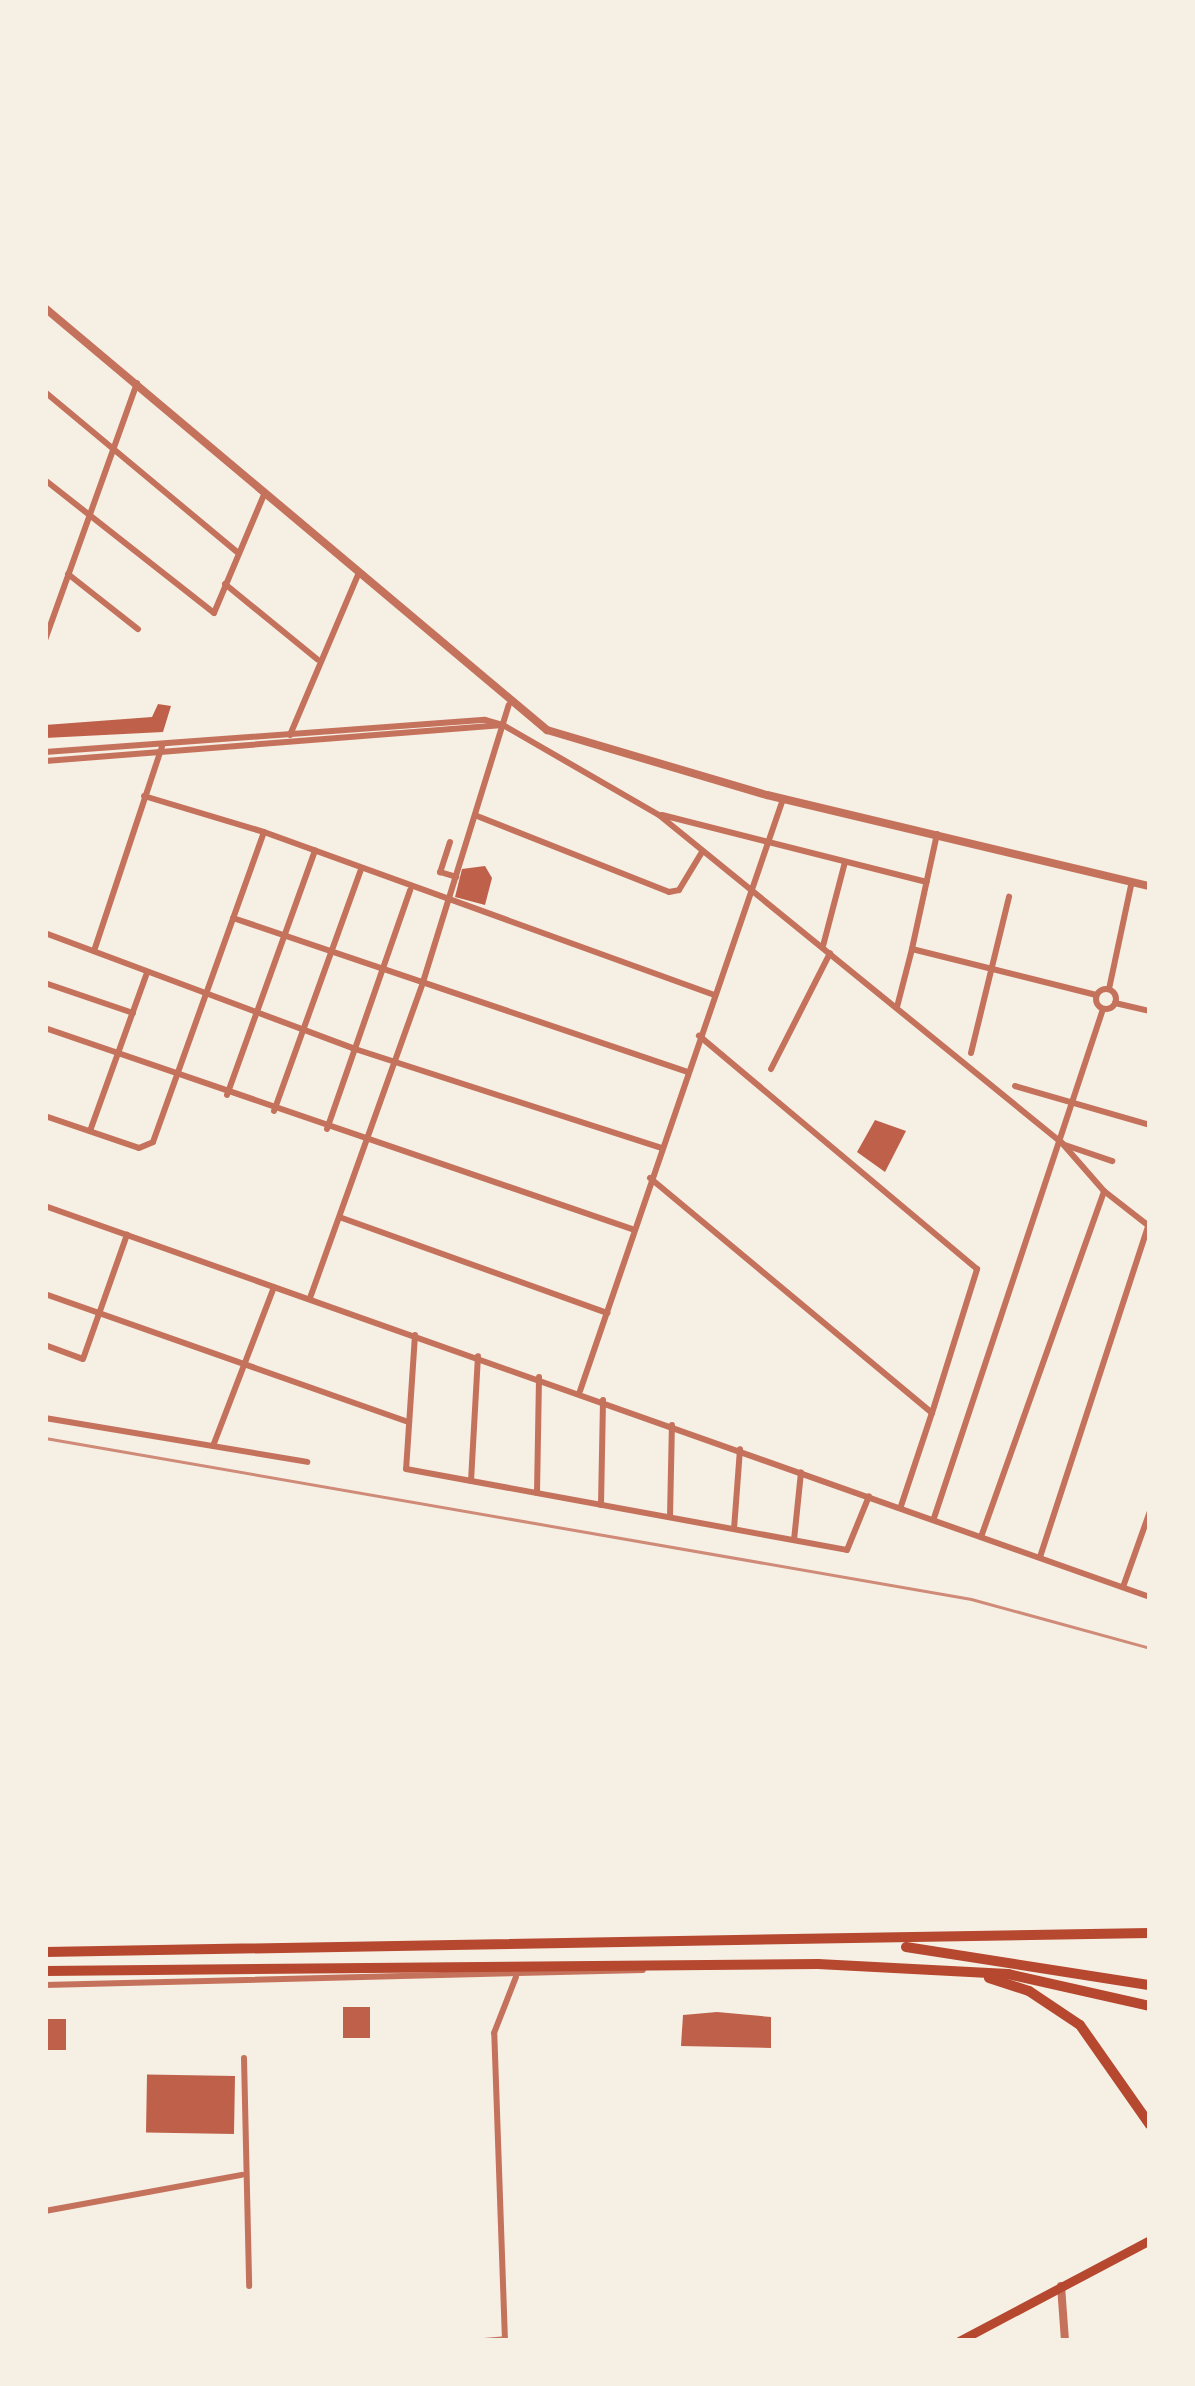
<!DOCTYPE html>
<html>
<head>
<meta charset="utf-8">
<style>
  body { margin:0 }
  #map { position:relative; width:1195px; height:2386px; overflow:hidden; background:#f6efe4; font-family:"Playfair Display",serif }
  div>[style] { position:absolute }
  .building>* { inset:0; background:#bf614a; transform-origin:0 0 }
  .minor>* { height:6px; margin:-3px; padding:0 3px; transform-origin:3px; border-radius:3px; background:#c5725c }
  .minor>.ring { margin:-3px; padding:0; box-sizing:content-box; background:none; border:6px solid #c5725c; border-radius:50% }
  .tertiary>* { height:8px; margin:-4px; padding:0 4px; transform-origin:4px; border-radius:4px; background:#c5725c }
  .secondary>* { height:9px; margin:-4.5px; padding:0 4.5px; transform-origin:4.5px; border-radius:4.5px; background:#b5482f }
  .trunk>* { height:10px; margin:-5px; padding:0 5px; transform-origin:5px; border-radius:5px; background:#b5482f }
  .rail>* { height:3px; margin:-1.5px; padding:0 1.5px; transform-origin:1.5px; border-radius:1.5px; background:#cf8b77 }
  span { translate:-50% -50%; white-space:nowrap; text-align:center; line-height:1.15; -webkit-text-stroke:12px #f6efe4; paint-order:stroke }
  .frame { position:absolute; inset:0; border:48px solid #f6efe4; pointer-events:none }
</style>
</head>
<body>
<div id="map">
  <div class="building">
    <div style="clip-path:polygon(158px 704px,171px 706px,163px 732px,45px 738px,45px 725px,152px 717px)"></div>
    <div style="clip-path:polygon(485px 866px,492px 878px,485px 905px,455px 897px,462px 869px)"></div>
    <div style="clip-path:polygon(875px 1120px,906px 1131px,885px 1172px,857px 1152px)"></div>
    <div style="left:343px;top:2007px;width:27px;height:31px"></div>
    <div style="clip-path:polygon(717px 2012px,771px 2017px,771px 2048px,681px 2046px,683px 2015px)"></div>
    <div style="left:45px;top:2019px;width:21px;height:31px"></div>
    <div style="left:235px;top:2076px;width:58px;height:88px;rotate:91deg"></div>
  </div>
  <div class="minor">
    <div style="left:45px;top:392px;width:249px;rotate:39.8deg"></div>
    <div style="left:45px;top:480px;width:215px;rotate:38.2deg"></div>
    <div style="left:214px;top:613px;width:131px;rotate:-67.1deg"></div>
    <div style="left:68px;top:574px;width:89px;rotate:38.2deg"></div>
    <div style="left:225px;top:584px;width:119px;rotate:39.2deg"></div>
    <div style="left:45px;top:640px;width:273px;rotate:-70.3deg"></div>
    <div style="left:503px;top:725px;width:180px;rotate:30deg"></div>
    <div style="left:659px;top:815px;width:520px;rotate:39.14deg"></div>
    <div style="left:1062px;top:1143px;width:64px;rotate:48.8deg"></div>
    <div style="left:1104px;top:1191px;width:58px;rotate:38deg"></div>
    <div style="left:290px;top:735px;width:174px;rotate:-67deg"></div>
    <div style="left:45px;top:752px;width:441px;rotate:-4.2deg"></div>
    <div style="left:485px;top:720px;width:19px;rotate:16deg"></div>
    <div style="left:503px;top:725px;width:459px;rotate:175.5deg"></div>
    <div style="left:144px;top:796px;width:125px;rotate:16.7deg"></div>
    <div style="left:662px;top:815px;width:273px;rotate:14.2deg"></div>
    <div style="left:477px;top:816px;width:206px;rotate:21.6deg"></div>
    <div style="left:669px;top:892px;width:10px;rotate:-11deg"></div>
    <div style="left:679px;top:890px;width:44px;rotate:-58.8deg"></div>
    <div style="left:937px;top:834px;width:118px;rotate:102.3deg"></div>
    <div style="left:912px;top:949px;width:190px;rotate:14deg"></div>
    <div style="left:450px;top:842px;width:32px;rotate:108deg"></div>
    <div style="left:440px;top:872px;width:17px;rotate:17deg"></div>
    <div style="left:233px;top:918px;width:479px;rotate:18.7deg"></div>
    <div style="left:45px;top:933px;width:328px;rotate:20.5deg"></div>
    <div style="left:352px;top:1048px;width:325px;rotate:17.9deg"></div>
    <div style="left:823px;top:946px;width:87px;rotate:-75.3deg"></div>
    <div style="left:94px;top:951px;width:218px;rotate:-71.6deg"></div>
    <div style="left:45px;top:983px;width:93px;rotate:18.8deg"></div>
    <div class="ring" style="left:1096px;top:989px;width:14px;height:14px"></div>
    <div style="left:1109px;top:989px;width:110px;rotate:-78deg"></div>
    <div style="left:1115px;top:1003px;width:36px;rotate:13deg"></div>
    <div style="left:897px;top:1007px;width:60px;rotate:-75.5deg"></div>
    <div style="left:45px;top:1028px;width:620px;rotate:18.9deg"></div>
    <div style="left:971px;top:1053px;width:161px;rotate:-76.3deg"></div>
    <div style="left:771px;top:1069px;width:130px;rotate:-63deg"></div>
    <div style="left:1015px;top:1086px;width:141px;rotate:16.1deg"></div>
    <div style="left:227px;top:1095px;width:260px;rotate:-70.2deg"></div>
    <div style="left:274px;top:1111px;width:257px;rotate:-70.2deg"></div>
    <div style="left:45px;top:1116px;width:99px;rotate:18.8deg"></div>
    <div style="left:139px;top:1148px;width:15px;rotate:-23deg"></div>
    <div style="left:153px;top:1142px;width:329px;rotate:-70.3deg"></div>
    <div style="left:264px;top:832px;width:479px;rotate:19.9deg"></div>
    <div style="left:327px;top:1129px;width:253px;rotate:-70.8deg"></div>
    <div style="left:90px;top:1131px;width:168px;rotate:-70.2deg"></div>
    <div style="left:1065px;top:1145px;width:50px;rotate:18.8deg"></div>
    <div style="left:650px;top:1178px;width:367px;rotate:39.8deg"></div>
    <div style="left:932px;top:1413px;width:151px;rotate:-72.6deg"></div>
    <div style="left:977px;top:1269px;width:363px;rotate:-140deg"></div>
    <div style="left:45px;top:1206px;width:1172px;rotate:19.49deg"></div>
    <div style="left:342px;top:1218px;width:282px;rotate:19.7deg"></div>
    <div style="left:45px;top:1294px;width:386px;rotate:19.4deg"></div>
    <div style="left:310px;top:1298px;width:336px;rotate:-70.3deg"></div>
    <div style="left:423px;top:982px;width:290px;rotate:-72.8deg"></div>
    <div style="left:415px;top:1335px;width:134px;rotate:93.8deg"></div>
    <div style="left:406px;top:1469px;width:448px;rotate:10.4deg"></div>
    <div style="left:847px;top:1550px;width:58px;rotate:-67.8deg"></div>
    <div style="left:45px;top:1345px;width:40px;rotate:20.2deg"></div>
    <div style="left:83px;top:1359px;width:132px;rotate:-70.5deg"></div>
    <div style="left:580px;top:1391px;width:626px;rotate:-71.07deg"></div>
    <div style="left:45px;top:1418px;width:266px;rotate:9.5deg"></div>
    <div style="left:213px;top:1446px;width:170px;rotate:-69deg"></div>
    <div style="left:471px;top:1481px;width:125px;rotate:-86.8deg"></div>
    <div style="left:537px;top:1493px;width:116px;rotate:-89deg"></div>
    <div style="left:601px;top:1505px;width:105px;rotate:-88.9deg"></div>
    <div style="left:901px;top:1506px;width:98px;rotate:-71.6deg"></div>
    <div style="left:670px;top:1517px;width:92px;rotate:-88.8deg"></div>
    <div style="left:934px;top:1518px;width:536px;rotate:-71.63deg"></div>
    <div style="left:734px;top:1529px;width:80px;rotate:-85.7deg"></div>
    <div style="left:981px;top:1537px;width:367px;rotate:-70.4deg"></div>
    <div style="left:794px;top:1540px;width:68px;rotate:-84.1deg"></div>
    <div style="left:1040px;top:1557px;width:348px;rotate:-71.9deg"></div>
    <div style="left:1123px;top:1587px;width:81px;rotate:-70.4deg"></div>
    <div style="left:45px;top:1985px;width:598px;rotate:-1.44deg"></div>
    <div style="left:244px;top:2058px;width:228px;rotate:88.7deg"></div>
    <div style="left:45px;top:2211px;width:200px;rotate:-10.4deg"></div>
    <div style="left:484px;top:2341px;width:21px;rotate:-5deg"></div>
    <div style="left:505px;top:2341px;width:308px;rotate:-92deg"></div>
    <div style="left:494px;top:2033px;width:60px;rotate:-68.6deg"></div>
  </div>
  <div class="tertiary">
    <div style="left:45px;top:308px;width:656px;rotate:40.05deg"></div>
    <div style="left:547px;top:730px;width:229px;rotate:16.5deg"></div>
    <div style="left:767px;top:795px;width:394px;rotate:13.4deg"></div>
    <div style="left:1061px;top:2286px;width:55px;rotate:85.8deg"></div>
  </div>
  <div class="secondary">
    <div style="left:959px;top:2341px;width:216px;rotate:-27.9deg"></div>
  </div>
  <div class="trunk">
    <div style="left:906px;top:1947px;width:247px;rotate:8.9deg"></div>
    <div style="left:45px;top:1952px;width:1105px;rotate:-0.99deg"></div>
    <div style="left:45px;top:1971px;width:773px;rotate:-0.52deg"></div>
    <div style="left:818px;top:1964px;width:190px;rotate:3deg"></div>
    <div style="left:1008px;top:1974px;width:146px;rotate:12.7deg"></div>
    <div style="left:989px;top:1978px;width:42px;rotate:18deg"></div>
    <div style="left:1029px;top:1991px;width:61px;rotate:33.7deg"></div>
    <div style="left:1080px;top:2025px;width:122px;rotate:55deg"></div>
  </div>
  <div class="rail">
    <div style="left:45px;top:1438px;width:940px;rotate:9.86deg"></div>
    <div style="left:971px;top:1599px;width:186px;rotate:15.3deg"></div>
  </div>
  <div class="frame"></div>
</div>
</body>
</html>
